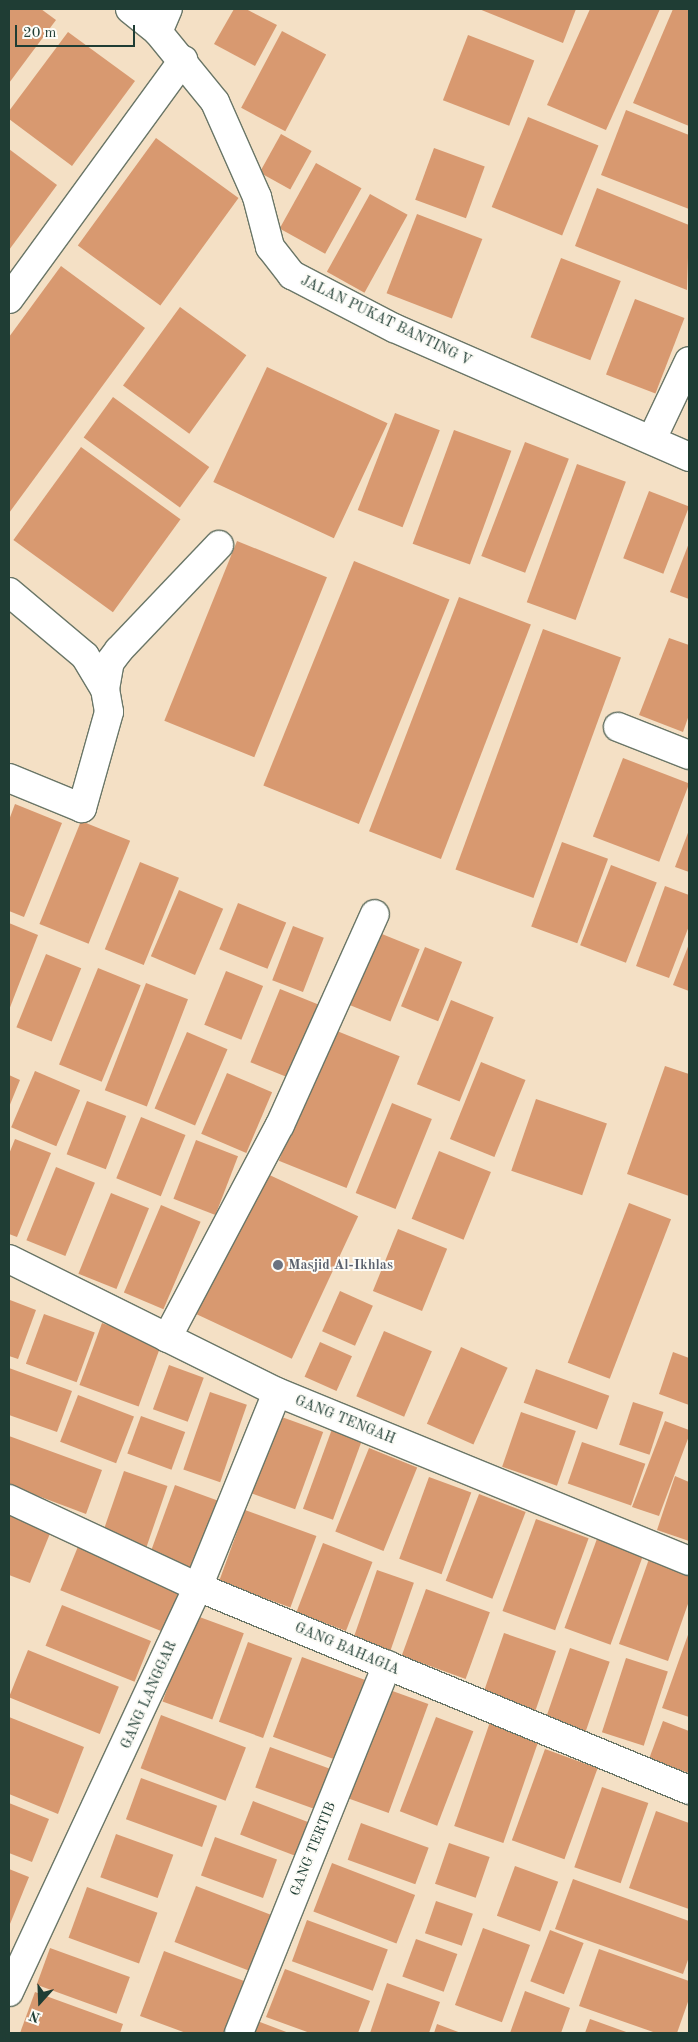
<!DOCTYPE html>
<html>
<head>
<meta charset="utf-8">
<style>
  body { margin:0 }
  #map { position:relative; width:698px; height:2042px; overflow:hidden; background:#f4e0c5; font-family:"Old Standard TT",serif }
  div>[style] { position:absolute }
  .building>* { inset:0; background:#d89970; transform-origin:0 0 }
  .roads { filter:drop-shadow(1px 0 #6a7667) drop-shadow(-1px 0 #6a7667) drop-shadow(0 1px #6a7667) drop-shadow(0 -1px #6a7667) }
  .street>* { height:28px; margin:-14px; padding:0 14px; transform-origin:14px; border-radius:14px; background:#fff }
  .dots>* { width:14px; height:14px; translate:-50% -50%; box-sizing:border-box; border:2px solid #fdfcf7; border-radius:50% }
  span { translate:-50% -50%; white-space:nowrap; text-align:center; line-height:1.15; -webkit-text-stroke:4px #fdfcf7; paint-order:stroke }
  .street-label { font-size:14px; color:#1f3d34 }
  .worship-label { font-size:14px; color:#5b616d; font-weight:700 }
  .left { translate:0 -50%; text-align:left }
  .frame { position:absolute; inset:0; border:10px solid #1f3d34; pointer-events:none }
  .north { position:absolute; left:15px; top:1977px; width:50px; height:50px; -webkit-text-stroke:4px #fdfcf7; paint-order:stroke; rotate:200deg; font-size:14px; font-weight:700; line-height:20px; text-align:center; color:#1f3d34 }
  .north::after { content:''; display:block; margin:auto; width:18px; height:22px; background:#1f3d34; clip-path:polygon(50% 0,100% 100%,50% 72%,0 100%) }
  .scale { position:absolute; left:15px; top:25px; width:120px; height:22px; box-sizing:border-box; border:2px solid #1f3d34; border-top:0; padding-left:6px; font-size:15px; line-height:18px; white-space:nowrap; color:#1f3d34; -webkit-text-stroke:4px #fdfcf7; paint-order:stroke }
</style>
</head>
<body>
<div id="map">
  <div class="building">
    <div style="clip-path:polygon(9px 9px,41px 9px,56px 20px,9px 83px)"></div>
    <div style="clip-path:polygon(234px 9px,246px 9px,277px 25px,255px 66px,214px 44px)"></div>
    <div style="clip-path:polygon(479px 9px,576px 9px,563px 43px)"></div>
    <div style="clip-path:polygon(590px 9px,660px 9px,606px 130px,547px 105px)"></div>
    <div style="clip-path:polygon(673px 9px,689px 9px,689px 126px,633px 103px)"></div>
    <div style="left:282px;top:31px;width:50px;height:87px;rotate:28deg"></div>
    <div style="clip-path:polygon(68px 32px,135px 81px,72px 166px,9px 119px,9px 111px)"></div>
    <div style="left:468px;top:35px;width:71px;height:70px;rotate:21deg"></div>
    <div style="clip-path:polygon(626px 110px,689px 135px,689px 209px,601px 175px)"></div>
    <div style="left:528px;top:117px;width:76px;height:97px;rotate:22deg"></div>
    <div style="left:281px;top:134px;width:35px;height:44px;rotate:29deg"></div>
    <div style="left:156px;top:138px;width:102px;height:133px;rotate:36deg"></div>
    <div style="left:434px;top:148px;width:54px;height:55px;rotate:20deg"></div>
    <div style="clip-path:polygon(9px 149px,57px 185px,9px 250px)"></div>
    <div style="left:316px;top:163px;width:52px;height:75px;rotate:29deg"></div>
    <div style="clip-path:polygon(597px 188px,689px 225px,687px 290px,575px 246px)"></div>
    <div style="left:370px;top:194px;width:43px;height:89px;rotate:29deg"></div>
    <div style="left:417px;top:214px;width:70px;height:85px;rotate:21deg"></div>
    <div style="left:561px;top:258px;width:64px;height:85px;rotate:21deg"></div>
    <div style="clip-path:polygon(61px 266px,145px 328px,9px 513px,9px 337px)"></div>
    <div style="left:635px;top:299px;width:53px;height:81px;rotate:21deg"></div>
    <div style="left:180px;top:307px;width:82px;height:97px;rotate:36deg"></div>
    <div style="left:267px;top:367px;width:133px;height:127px;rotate:25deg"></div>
    <div style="left:113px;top:397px;width:119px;height:50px;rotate:36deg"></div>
    <div style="left:395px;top:413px;width:48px;height:104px;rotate:21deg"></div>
    <div style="left:454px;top:430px;width:61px;height:121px;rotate:20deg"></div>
    <div style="left:525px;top:442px;width:47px;height:122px;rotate:21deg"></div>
    <div style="left:81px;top:447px;width:123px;height:115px;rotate:36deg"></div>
    <div style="left:577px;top:464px;width:52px;height:147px;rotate:20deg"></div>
    <div style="left:649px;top:491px;width:43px;height:72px;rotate:21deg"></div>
    <div style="left:237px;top:541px;width:97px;height:194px;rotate:22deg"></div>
    <div style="clip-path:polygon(689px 543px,689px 599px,670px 592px)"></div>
    <div style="left:354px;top:561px;width:103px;height:242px;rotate:22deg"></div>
    <div style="left:459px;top:597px;width:77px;height:251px;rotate:21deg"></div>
    <div style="left:543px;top:629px;width:83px;height:256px;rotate:20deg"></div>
    <div style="clip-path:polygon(669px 638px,689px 645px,689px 715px,683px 732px,639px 715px)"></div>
    <div style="left:623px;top:758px;width:71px;height:84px;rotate:21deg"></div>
    <div style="clip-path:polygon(15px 804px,62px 823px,24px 917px,9px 911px,9px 820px)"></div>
    <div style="left:81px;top:821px;width:53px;height:111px;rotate:22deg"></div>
    <div style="clip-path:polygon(689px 830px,689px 872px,675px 867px)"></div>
    <div style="left:562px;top:842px;width:49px;height:90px;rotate:20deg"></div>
    <div style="left:140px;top:862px;width:42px;height:94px;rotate:22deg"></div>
    <div style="left:611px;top:865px;width:49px;height:86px;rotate:21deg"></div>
    <div style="clip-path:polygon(665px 886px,689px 895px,689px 926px,669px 978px,636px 966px)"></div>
    <div style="left:179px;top:890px;width:48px;height:72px;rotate:23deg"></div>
    <div style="left:238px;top:903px;width:52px;height:50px;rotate:22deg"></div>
    <div style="clip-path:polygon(9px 923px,38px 935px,9px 1010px)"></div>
    <div style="left:293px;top:926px;width:33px;height:58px;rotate:21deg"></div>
    <div style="left:377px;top:932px;width:46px;height:78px;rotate:22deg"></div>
    <div style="clip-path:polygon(689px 944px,689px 991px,673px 985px)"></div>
    <div style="left:425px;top:947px;width:40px;height:64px;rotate:22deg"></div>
    <div style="left:46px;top:954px;width:38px;height:79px;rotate:22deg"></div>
    <div style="left:98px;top:968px;width:46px;height:104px;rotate:22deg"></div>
    <div style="left:226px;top:971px;width:40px;height:58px;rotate:22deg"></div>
    <div style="left:146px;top:983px;width:45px;height:115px;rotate:21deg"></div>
    <div style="left:280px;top:989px;width:46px;height:79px;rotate:22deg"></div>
    <div style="left:451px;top:1000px;width:46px;height:91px;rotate:22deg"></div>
    <div style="left:332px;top:1029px;width:73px;height:142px;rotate:22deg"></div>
    <div style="left:187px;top:1032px;width:44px;height:83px;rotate:23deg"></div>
    <div style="left:481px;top:1062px;width:48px;height:83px;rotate:22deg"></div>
    <div style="clip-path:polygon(665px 1066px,689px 1074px,689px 1196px,627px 1174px)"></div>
    <div style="left:35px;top:1071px;width:49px;height:61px;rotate:23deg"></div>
    <div style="left:227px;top:1073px;width:49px;height:66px;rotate:23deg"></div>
    <div style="clip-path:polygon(9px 1075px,20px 1080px,9px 1107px)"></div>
    <div style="left:536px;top:1099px;width:75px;height:76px;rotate:19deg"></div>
    <div style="left:87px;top:1101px;width:42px;height:57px;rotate:21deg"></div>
    <div style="left:392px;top:1103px;width:43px;height:97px;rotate:22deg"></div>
    <div style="left:141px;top:1117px;width:48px;height:66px;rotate:22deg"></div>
    <div style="clip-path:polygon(15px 1139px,51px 1153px,17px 1237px,9px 1234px,9px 1154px)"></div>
    <div style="left:196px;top:1140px;width:45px;height:63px;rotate:21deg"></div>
    <div style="left:439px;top:1151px;width:56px;height:73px;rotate:22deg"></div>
    <div style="left:56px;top:1167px;width:42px;height:79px;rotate:22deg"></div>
    <div style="left:263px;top:1172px;width:105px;height:157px;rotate:25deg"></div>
    <div style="left:111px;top:1193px;width:41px;height:87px;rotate:22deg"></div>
    <div style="left:629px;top:1203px;width:45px;height:171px;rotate:21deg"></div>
    <div style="left:161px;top:1205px;width:43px;height:95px;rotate:23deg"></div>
    <div style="left:398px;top:1229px;width:53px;height:67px;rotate:22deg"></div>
    <div style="left:340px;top:1291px;width:36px;height:44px;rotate:24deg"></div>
    <div style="clip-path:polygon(10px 1300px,36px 1310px,18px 1359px,9px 1356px)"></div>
    <div style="left:44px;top:1314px;width:54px;height:53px;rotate:20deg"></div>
    <div style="left:102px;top:1323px;width:63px;height:66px;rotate:20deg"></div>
    <div style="left:384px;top:1331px;width:52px;height:71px;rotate:23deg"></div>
    <div style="left:320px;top:1342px;width:35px;height:38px;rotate:24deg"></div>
    <div style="left:461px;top:1347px;width:51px;height:84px;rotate:24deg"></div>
    <div style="clip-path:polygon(673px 1352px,689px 1358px,689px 1405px,659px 1394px)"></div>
    <div style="left:169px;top:1365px;width:37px;height:47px;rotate:20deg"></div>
    <div style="clip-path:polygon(9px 1368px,72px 1391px,57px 1432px,9px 1415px)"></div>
    <div style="left:536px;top:1369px;width:78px;height:36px;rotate:20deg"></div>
    <div style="left:210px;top:1392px;width:39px;height:82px;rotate:19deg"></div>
    <div style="left:78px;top:1395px;width:60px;height:50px;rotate:21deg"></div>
    <div style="left:633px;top:1402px;width:32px;height:45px;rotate:18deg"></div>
    <div style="left:521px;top:1412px;width:58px;height:58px;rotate:19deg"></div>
    <div style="left:141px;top:1416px;width:47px;height:40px;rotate:20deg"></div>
    <div style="left:279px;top:1416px;width:47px;height:82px;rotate:20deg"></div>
    <div style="clip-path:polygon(665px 1421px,689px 1430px,689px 1436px,659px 1516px,632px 1507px)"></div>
    <div style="left:332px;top:1429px;width:32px;height:85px;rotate:20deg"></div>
    <div style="clip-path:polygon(9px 1436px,102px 1470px,86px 1514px,9px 1485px)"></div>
    <div style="left:582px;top:1442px;width:67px;height:44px;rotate:19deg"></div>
    <div style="left:369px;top:1448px;width:52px;height:90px;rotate:22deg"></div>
    <div style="left:124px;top:1471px;width:46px;height:64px;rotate:19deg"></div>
    <div style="clip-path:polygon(675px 1476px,689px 1482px,689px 1541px,657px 1530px)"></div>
    <div style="left:429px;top:1477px;width:45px;height:87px;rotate:20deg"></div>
    <div style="left:175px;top:1485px;width:46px;height:75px;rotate:20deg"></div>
    <div style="left:479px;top:1494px;width:50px;height:93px;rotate:21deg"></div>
    <div style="left:245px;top:1510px;width:76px;height:76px;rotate:20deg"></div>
    <div style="clip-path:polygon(9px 1514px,51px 1531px,30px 1583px,9px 1575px)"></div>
    <div style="left:536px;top:1519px;width:56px;height:98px;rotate:20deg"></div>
    <div style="left:598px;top:1536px;width:49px;height:98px;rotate:20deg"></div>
    <div style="left:323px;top:1543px;width:53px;height:74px;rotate:21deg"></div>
    <div style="left:79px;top:1544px;width:112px;height:50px;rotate:22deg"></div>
    <div style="clip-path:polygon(649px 1559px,689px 1573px,689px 1601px,668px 1661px,619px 1644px)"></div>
    <div style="left:377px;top:1570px;width:39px;height:72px;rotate:19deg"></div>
    <div style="left:426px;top:1589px;width:68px;height:71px;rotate:20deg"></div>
    <div style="left:62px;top:1605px;width:96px;height:44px;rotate:22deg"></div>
    <div style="left:194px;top:1615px;width:53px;height:92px;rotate:20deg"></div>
    <div style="clip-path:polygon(689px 1632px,689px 1717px,662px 1708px)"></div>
    <div style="left:504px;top:1633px;width:55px;height:70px;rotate:19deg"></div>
    <div style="left:248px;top:1642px;width:47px;height:85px;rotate:20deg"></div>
    <div style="left:570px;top:1648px;width:42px;height:80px;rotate:19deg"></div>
    <div style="left:28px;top:1650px;width:98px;height:51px;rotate:22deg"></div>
    <div style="left:302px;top:1657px;width:71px;height:85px;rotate:20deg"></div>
    <div style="left:626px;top:1658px;width:44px;height:78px;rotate:18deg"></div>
    <div style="left:387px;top:1689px;width:44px;height:116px;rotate:20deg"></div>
    <div style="left:161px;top:1715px;width:91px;height:57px;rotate:21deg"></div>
    <div style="clip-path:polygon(9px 1717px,84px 1747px,58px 1814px,9px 1794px)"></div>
    <div style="left:436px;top:1717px;width:40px;height:101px;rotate:21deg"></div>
    <div style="clip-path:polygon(663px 1721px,689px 1731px,689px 1773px,649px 1759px)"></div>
    <div style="left:490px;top:1722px;width:52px;height:110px;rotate:19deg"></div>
    <div style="left:270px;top:1747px;width:66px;height:43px;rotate:20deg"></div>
    <div style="left:545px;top:1749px;width:56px;height:97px;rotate:20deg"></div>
    <div style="left:141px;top:1778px;width:81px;height:44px;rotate:20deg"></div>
    <div style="left:602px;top:1787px;width:49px;height:85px;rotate:19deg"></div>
    <div style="left:253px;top:1801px;width:61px;height:36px;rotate:21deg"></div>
    <div style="clip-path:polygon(9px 1803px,49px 1819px,32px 1862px,9px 1853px)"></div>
    <div style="clip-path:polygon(656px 1811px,689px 1823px,689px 1909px,629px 1888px)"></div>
    <div style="left:361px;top:1823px;width:72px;height:39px;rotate:20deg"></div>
    <div style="left:116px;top:1834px;width:61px;height:46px;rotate:20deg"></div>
    <div style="left:215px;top:1837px;width:66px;height:41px;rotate:20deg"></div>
    <div style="left:449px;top:1843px;width:43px;height:43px;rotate:19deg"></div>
    <div style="left:332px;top:1863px;width:89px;height:52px;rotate:21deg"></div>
    <div style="left:515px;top:1866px;width:46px;height:53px;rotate:20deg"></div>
    <div style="clip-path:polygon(9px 1869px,29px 1877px,10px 1924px,9px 1923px)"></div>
    <div style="clip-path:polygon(573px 1879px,689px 1921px,689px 1957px,683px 1974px,555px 1929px)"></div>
    <div style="left:196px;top:1886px;width:87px;height:60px;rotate:21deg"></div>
    <div style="left:87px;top:1887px;width:75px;height:54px;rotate:20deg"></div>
    <div style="left:436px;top:1901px;width:39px;height:34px;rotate:19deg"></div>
    <div style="left:307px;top:1920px;width:86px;height:44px;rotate:20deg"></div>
    <div style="left:483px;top:1928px;width:50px;height:82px;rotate:20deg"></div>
    <div style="left:550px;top:1930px;width:36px;height:55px;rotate:21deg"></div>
    <div style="left:416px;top:1939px;width:44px;height:40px;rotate:20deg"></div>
    <div style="left:50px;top:1948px;width:85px;height:39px;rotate:20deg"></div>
    <div style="clip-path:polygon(599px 1949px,689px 1981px,689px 1999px,677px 2033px,656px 2033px,579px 2006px)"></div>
    <div style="clip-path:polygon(164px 1951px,244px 1981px,225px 2033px,186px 2033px,140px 2016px)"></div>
    <div style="clip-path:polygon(285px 1969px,370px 2001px,358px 2033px,310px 2033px,266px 2017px)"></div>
    <div style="clip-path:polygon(387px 1983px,440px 2002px,429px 2033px,370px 2033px)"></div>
    <div style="clip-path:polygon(525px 1991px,570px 2008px,561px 2033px,510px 2033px)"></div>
    <div style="clip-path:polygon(35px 1992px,123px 2024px,120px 2033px,20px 2033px)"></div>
    <div style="clip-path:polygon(252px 2019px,289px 2033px,247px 2033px)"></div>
    <div style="clip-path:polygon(590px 2019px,629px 2033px,585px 2033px)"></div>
    <div style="clip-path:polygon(437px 2024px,461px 2033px,434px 2033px)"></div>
  </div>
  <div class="roads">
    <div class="street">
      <div style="left:130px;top:9px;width:36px;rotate:39deg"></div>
      <div style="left:158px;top:32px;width:90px;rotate:50.8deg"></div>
      <div style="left:215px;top:102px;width:104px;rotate:66.1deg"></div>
      <div style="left:257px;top:197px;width:52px;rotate:75.4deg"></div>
      <div style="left:270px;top:247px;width:36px;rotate:52deg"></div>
      <div style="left:292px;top:275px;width:115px;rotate:27.5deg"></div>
      <div style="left:394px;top:328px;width:322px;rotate:23.6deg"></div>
      <div style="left:158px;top:32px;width:25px;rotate:-67deg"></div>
      <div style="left:9px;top:299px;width:296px;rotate:-53.9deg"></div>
      <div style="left:652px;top:439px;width:86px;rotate:-64.6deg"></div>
      <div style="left:9px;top:592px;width:99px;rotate:40.1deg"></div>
      <div style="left:85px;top:656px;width:39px;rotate:59deg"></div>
      <div style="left:105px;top:689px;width:23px;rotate:80deg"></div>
      <div style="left:109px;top:712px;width:100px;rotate:105.7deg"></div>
      <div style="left:82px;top:808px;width:79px;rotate:-157.7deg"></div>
      <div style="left:105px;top:689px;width:27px;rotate:-80deg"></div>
      <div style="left:110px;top:662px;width:15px;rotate:-53deg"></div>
      <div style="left:119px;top:650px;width:145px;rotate:-46.4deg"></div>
      <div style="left:618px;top:727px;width:76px;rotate:21.5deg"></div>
      <div style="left:9px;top:1259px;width:299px;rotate:26.4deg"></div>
      <div style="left:277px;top:1392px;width:445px;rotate:22.3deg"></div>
      <div style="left:167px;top:1338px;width:241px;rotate:-62.1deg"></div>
      <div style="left:280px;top:1125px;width:231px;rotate:-65.8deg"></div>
      <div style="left:9px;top:1499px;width:208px;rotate:25deg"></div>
      <div style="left:198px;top:1587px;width:531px;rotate:22.46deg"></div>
      <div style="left:9px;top:1992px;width:447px;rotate:-65deg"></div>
      <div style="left:198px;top:1587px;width:210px;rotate:-67.9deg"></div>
      <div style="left:239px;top:2033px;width:397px;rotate:-68.1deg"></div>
    </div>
  </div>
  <div class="dots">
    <div style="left:278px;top:1265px;background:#6b7280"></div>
  </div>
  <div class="street-label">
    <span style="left:386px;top:321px;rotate:26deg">JALAN PUKAT BANTING V</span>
    <span style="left:345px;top:1420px;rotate:22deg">GANG TENGAH</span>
    <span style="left:347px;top:1649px;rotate:23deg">GANG BAHAGIA</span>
    <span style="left:149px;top:1695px;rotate:-66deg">GANG LANGGAR</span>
    <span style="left:313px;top:1849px;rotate:-68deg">GANG TERTIB</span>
  </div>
  <div class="worship-label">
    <span class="left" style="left:288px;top:1265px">Masjid Al-Ikhlas</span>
  </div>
  <div class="frame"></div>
  <div class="north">N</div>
  <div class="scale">20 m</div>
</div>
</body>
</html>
